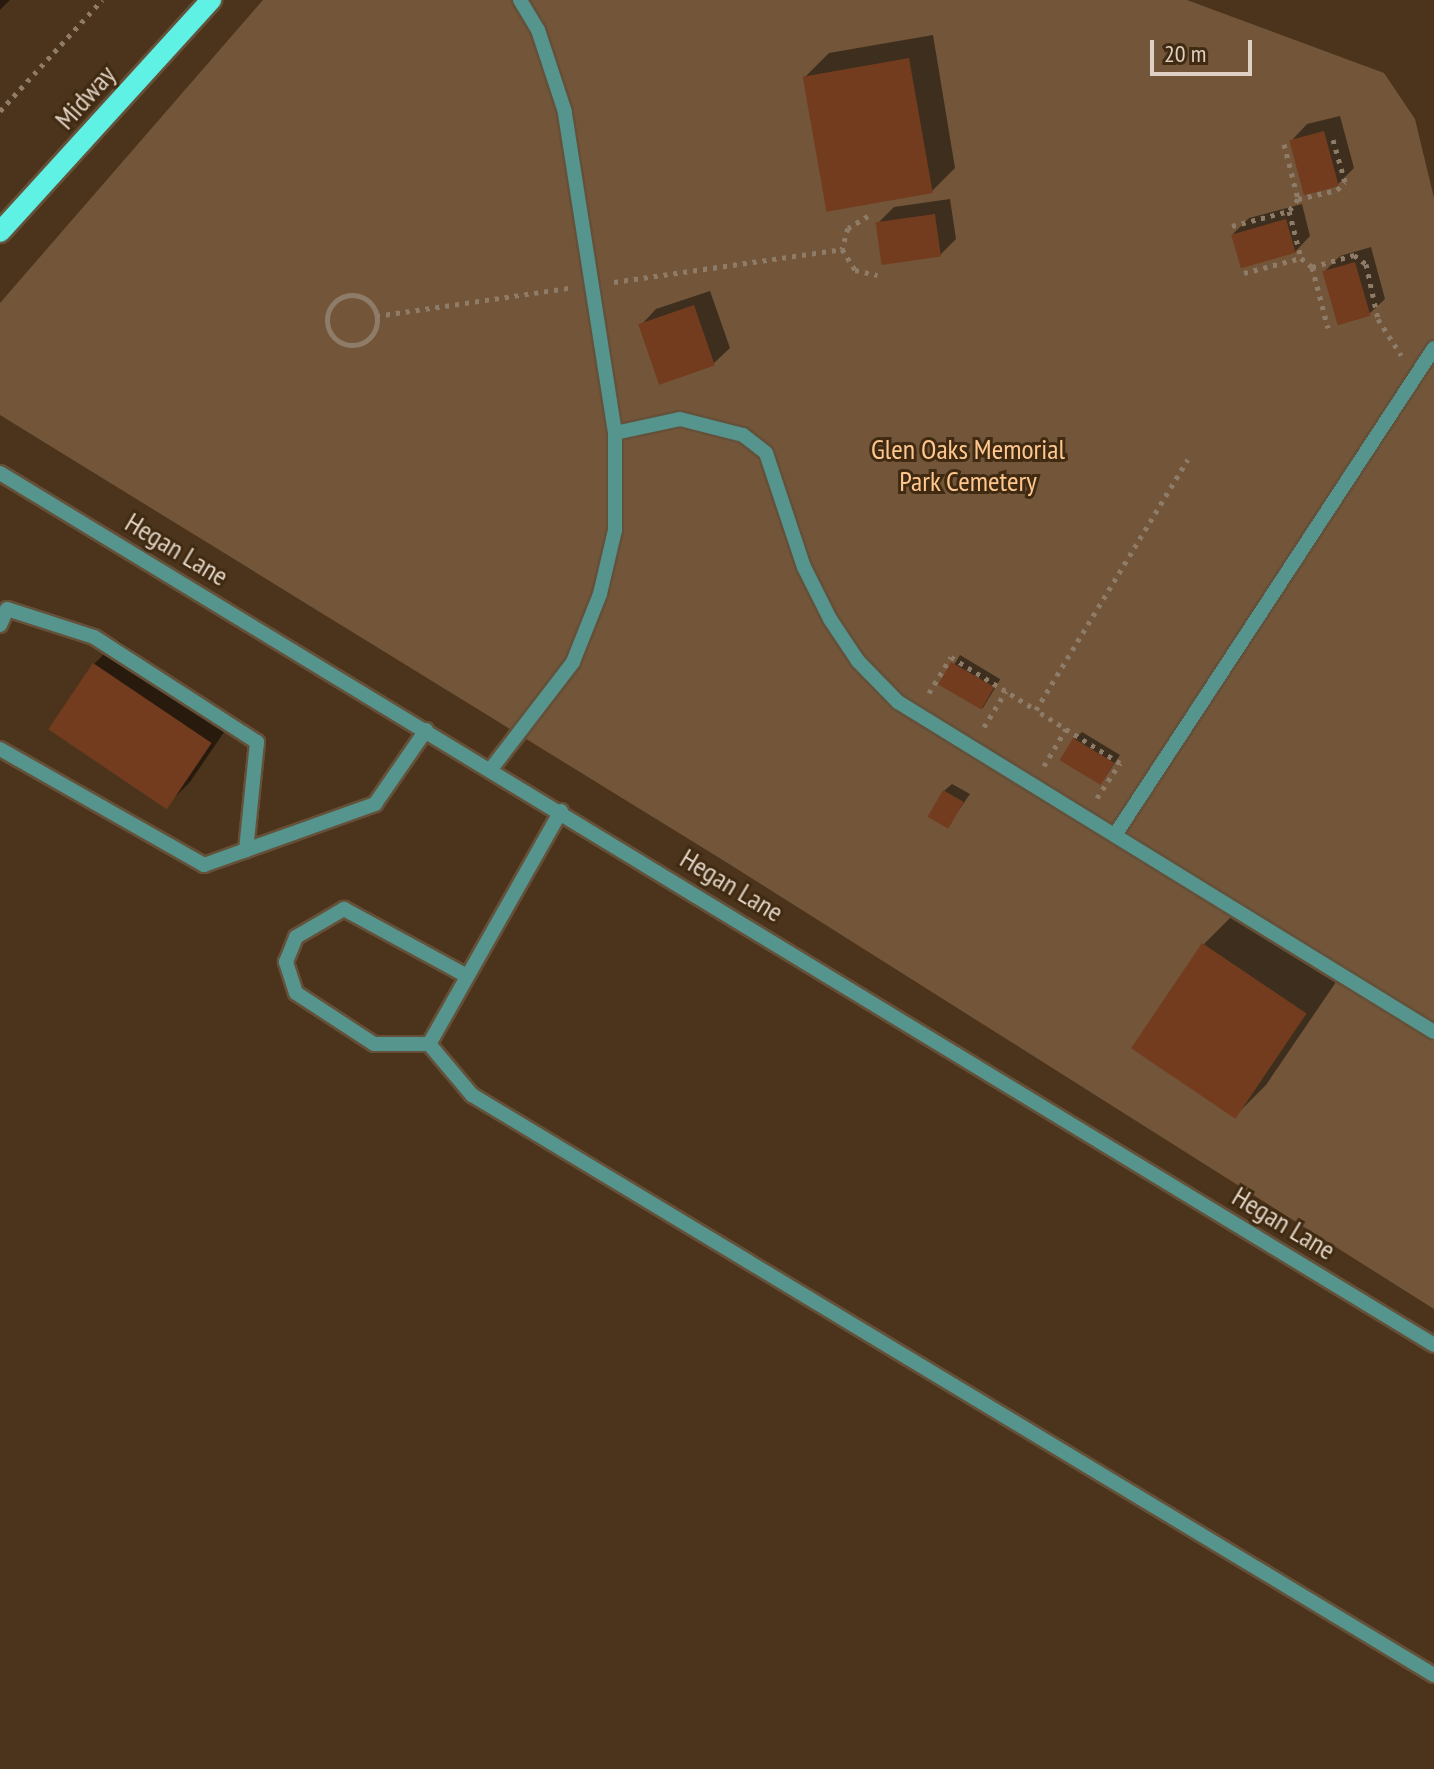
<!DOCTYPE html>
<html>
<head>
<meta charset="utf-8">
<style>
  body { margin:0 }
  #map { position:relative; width:1434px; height:1769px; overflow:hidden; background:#4b341b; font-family:"PT Sans Narrow",sans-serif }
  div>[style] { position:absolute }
  .green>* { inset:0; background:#735639 }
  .shadow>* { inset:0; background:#0007; transform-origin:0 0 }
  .building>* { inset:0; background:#743c1f; transform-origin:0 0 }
  .path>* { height:5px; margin-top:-2.5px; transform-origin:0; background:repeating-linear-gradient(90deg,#8f7c68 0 4px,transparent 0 10px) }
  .path>.ring { margin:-2.5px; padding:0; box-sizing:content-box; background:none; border:5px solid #8f7c68; border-radius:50% }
  .roads { filter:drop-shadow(2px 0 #655039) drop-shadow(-2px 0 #655039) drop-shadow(0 2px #655039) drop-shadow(0 -2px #655039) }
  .minor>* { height:14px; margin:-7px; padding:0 7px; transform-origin:7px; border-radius:7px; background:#55958e }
  .major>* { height:20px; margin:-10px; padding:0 10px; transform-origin:10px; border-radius:10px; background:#5ef1e4 }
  span { translate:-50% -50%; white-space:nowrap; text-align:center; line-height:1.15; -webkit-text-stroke:6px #402a11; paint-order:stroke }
  .street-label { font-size:28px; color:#ded0c2 }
  .park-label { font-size:28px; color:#fdc78f }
  .scale { position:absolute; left:1150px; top:40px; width:102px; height:36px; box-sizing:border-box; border:4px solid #ded0c2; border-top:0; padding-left:10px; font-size:24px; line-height:28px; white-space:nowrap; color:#ded0c2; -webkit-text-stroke:6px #402a11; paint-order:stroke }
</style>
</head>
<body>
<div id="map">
  <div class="green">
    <div style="clip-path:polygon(263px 0,1187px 0,1384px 73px,1415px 119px,1434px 198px,1434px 1309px,726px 862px,0 415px,0 303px)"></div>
  </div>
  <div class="shadow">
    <div style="clip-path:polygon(0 0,10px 0,0 10px)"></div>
    <div style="clip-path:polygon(933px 35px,955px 168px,932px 191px,805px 77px,829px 53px)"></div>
    <div style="clip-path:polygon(1340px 116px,1354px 168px,1338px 184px,1292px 140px,1307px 124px)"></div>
    <div style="clip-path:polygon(950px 199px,956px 239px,940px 255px,878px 223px,894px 207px)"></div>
    <div style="clip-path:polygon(1302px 204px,1310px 236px,1295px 252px,1233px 234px,1249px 218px)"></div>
    <div style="clip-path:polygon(1371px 247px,1385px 299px,1369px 314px,1324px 272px,1340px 256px)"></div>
    <div style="clip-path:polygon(710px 291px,730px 348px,714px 363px,641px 325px,656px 309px)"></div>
    <div style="clip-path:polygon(118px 640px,233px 719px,190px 782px,166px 806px,94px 664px)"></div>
    <div style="left:960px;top:655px;width:47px;height:34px;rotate:31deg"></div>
    <div style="clip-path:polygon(1082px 732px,1120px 755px,1102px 782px,1074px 739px)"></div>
    <div style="clip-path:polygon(952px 784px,970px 794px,948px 826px,944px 791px)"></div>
    <div style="clip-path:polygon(1235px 913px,1336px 982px,1266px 1085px,1235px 1116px,1204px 944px)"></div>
  </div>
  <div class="building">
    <div style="left:909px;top:58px;width:137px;height:108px;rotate:80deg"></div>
    <div style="left:1324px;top:131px;width:57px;height:36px;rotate:75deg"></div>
    <div style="left:935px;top:214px;width:43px;height:60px;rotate:82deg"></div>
    <div style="left:1286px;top:219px;width:35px;height:57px;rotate:74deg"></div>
    <div style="left:1355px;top:262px;width:56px;height:34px;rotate:74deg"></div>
    <div style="left:694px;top:305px;width:64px;height:59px;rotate:71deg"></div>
    <div style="left:951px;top:662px;width:50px;height:26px;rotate:30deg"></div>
    <div style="left:93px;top:663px;width:143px;height:80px;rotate:34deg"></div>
    <div style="left:1073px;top:738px;width:48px;height:26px;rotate:31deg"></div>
    <div style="left:943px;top:790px;width:24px;height:31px;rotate:30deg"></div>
    <div style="left:1202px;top:943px;width:126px;height:127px;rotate:34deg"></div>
  </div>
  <div class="path">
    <div style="left:0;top:111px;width:151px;rotate:-47.4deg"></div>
    <div style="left:1284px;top:144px;width:57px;rotate:75.7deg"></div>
    <div style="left:1298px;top:199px;width:15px;rotate:127deg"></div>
    <div style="left:1298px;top:199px;width:40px;rotate:-13deg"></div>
    <div style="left:1337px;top:190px;width:11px;rotate:-45deg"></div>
    <div style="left:1345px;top:182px;width:48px;rotate:-105.8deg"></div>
    <div style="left:868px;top:216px;width:23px;rotate:149deg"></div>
    <div style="left:848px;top:228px;width:22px;rotate:106deg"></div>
    <div style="left:842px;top:249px;width:25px;rotate:58deg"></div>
    <div style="left:855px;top:270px;width:23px;rotate:13deg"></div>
    <div style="left:1232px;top:226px;width:59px;rotate:-14.7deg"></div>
    <div style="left:1289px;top:211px;width:49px;rotate:75.7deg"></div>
    <div style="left:1312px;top:267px;width:63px;rotate:75.3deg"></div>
    <div style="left:1244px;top:273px;width:59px;rotate:-14.7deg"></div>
    <div style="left:1301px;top:258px;width:14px;rotate:39deg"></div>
    <div style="left:1312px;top:267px;width:44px;rotate:-15.9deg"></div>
    <div style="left:1354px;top:255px;width:15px;rotate:37deg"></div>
    <div style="left:1366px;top:264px;width:56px;rotate:77.7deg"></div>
    <div style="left:1378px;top:319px;width:43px;rotate:57.4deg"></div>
    <div style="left:614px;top:282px;width:230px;rotate:-8.2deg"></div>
    <div class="ring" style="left:327px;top:295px;width:45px;height:45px"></div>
    <div style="left:376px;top:316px;width:195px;rotate:-8.3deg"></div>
    <div style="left:929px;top:693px;width:42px;rotate:-58.6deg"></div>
    <div style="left:951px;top:657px;width:100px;rotate:31.9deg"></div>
    <div style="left:984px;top:727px;width:42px;rotate:-58.6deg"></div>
    <div style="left:1044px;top:766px;width:43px;rotate:-59.3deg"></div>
    <div style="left:1097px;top:798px;width:42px;rotate:-56.7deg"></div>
    <div style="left:1120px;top:763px;width:99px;rotate:-147.8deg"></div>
    <div style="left:1036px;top:710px;width:293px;rotate:-58.8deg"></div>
  </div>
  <div class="roads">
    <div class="minor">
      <div style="left:615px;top:433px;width:66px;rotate:-12.2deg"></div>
      <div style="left:680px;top:419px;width:65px;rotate:14.3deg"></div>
      <div style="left:743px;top:435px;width:29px;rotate:38deg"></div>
      <div style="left:766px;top:453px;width:120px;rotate:71.6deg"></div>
      <div style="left:804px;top:567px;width:58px;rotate:63.4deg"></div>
      <div style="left:830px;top:619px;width:50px;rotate:56.3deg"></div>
      <div style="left:858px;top:661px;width:57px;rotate:45.7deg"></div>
      <div style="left:898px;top:702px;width:629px;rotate:31.62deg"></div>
      <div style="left:0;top:473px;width:1678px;rotate:31.3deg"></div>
      <div style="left:0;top:625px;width:17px;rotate:-66deg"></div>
      <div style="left:7px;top:609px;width:91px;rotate:17.8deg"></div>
      <div style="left:94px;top:637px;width:194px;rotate:32.8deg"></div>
      <div style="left:257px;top:742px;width:109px;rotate:95.8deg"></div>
      <div style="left:0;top:749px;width:235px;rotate:29.6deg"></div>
      <div style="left:204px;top:865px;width:182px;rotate:-19.6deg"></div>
      <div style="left:375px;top:804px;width:90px;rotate:-55.4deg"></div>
      <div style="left:491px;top:769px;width:135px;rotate:-52.5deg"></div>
      <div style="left:573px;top:662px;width:73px;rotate:-68.3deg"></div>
      <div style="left:600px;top:594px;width:66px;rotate:-76.8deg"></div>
      <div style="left:615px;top:530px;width:97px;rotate:-90deg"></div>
      <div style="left:615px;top:433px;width:325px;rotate:-98.9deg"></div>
      <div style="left:565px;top:112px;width:86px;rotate:-108.2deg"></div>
      <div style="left:538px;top:30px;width:35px;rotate:-121deg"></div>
      <div style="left:561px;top:811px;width:268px;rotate:119.5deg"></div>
      <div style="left:429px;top:1044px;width:67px;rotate:49.9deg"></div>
      <div style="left:472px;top:1095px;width:1123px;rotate:31.09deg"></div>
      <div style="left:1115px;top:835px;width:582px;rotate:-56.77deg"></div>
      <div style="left:429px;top:1044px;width:55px;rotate:180deg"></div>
      <div style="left:374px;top:1044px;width:93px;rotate:-146.8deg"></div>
      <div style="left:296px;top:993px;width:33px;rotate:-108deg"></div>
      <div style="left:286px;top:962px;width:27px;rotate:-68deg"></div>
      <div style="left:296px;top:937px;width:56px;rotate:-30.3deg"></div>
      <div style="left:344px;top:909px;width:140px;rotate:28.6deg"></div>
    </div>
    <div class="major">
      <div style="left:0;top:232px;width:314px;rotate:-47.7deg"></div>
    </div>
  </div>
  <div class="street-label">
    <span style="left:85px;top:97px;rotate:-48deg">Midway</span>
    <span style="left:177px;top:549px;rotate:31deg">Hegan Lane</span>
    <span style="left:732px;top:885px;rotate:31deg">Hegan Lane</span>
    <span style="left:1284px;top:1223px;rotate:31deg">Hegan Lane</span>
  </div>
  <div class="park-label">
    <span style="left:968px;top:465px">Glen Oaks Memorial<br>Park Cemetery</span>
  </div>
  <div class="scale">20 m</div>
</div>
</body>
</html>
